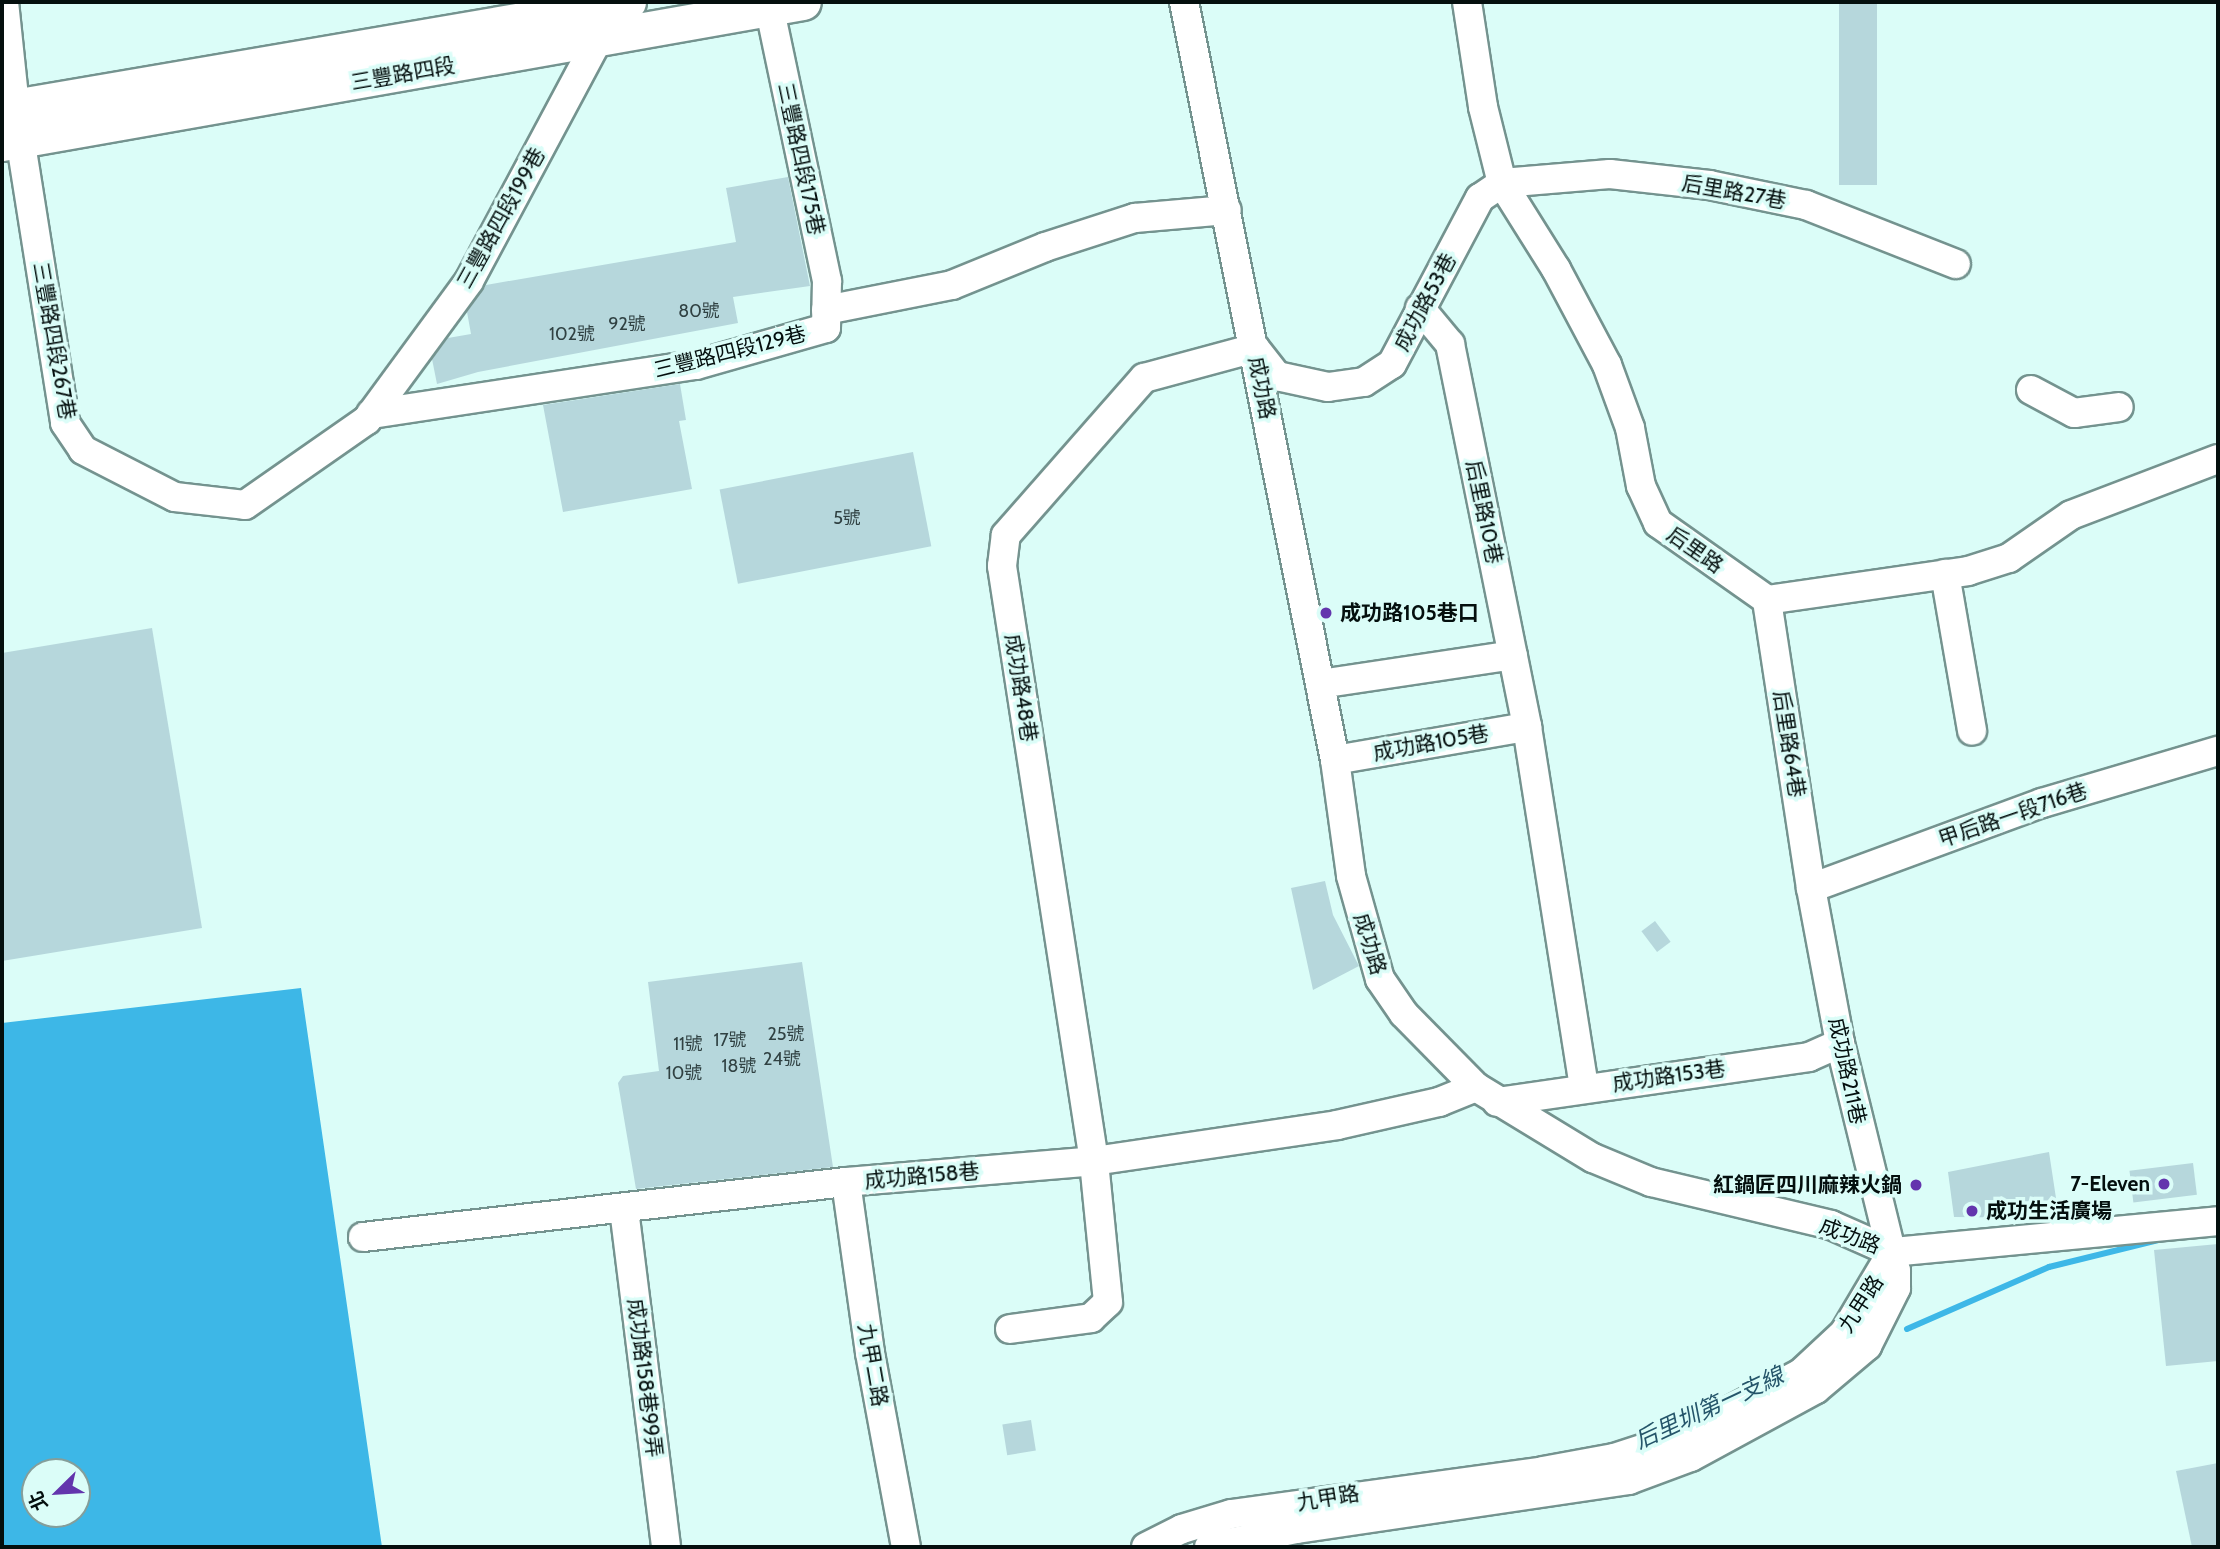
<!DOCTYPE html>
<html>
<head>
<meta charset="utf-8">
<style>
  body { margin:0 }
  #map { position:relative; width:2220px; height:1549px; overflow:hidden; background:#dbfdf8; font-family:Cabin,"Noto Sans TC",sans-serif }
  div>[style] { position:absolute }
  .water>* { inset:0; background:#3db7e7 }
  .stream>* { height:6px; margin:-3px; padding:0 3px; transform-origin:3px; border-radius:3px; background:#3db7e7 }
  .building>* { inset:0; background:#b6d7dc; transform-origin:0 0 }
  .roads { filter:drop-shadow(2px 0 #74938f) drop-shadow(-2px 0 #74938f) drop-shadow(0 2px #74938f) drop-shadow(0 -2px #74938f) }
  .minor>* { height:28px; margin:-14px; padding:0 14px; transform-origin:14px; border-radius:14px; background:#fff }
  .major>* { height:35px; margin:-17.5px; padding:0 17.5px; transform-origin:17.5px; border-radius:17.5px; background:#fff }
  .dots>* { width:19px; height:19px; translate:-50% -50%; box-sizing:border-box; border:4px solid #dbfdf8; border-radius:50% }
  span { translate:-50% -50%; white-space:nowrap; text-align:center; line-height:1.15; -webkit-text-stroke:7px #dbfdf8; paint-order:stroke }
  .number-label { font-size:18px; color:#304142 }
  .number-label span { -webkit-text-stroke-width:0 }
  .street-label { font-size:21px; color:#040f0e }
  .poi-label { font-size:21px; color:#040f0e; font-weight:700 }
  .left { translate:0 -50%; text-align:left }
  .right { translate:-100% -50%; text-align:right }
  .water-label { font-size:23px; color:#25556a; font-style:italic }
  .frame { position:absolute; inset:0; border:4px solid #040f0e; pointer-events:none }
  .north { position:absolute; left:21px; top:1458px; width:70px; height:70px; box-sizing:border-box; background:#dbfdf8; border:2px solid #859e9a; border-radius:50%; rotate:246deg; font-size:19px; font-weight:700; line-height:28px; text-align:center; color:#040f0e }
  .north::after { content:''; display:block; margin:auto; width:24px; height:32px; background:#6335ad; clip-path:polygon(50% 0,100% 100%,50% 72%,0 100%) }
</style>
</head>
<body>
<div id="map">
  <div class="water">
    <div style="clip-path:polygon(evenodd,301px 988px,382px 1547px,2px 1547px,2px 1023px,301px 988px,35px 1472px,77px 1472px,77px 1514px,35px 1514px,35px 1472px)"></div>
  </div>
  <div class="stream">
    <div style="left:1907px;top:1329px;width:155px;rotate:-23.6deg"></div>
    <div style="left:2049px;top:1267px;width:126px;rotate:-13.8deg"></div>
  </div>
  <div class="building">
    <div style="left:1839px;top:2px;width:38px;height:183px"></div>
    <div style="clip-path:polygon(788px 177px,810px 286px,733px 297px,738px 323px,478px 372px,437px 384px,432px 359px,448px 338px,471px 334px,467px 312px,486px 285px,736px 242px,726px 188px)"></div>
    <div style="clip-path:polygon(680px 384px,686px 420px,679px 421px,692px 489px,563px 512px,543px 405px)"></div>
    <div style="left:913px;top:452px;width:96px;height:197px;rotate:79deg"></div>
    <div style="clip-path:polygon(152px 628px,202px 928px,2px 961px,2px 653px)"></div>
    <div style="clip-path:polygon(1325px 881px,1333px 915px,1359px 966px,1313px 990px,1291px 888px)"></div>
    <div style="left:1655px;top:921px;width:26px;height:17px;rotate:53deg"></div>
    <div style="clip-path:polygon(802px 962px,833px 1167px,636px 1189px,618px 1083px,623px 1076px,659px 1071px,648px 982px)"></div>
    <div style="clip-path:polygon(2049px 1152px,2059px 1218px,1954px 1217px,1948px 1172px)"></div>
    <div style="left:2193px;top:1163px;width:32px;height:64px;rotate:83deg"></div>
    <div style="clip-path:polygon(2218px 1244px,2218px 1361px,2166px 1366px,2154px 1250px)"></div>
    <div style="left:1031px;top:1420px;width:31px;height:29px;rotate:81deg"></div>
    <div style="clip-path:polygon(2218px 1463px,2218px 1547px,2192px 1547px,2176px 1471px)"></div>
  </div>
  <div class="roads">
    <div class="minor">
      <div style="left:4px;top:2px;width:105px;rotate:84deg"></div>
      <div style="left:15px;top:106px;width:321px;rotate:81deg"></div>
      <div style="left:65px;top:423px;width:32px;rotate:56deg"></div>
      <div style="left:83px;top:450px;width:103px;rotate:27.1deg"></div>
      <div style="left:175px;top:497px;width:70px;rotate:6.5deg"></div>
      <div style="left:245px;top:505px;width:149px;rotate:-34.9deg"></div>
      <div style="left:367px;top:420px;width:172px;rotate:-53.7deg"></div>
      <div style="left:469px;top:281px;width:276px;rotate:-61.9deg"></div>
      <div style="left:599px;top:38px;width:15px;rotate:-113deg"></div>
      <div style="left:1184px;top:2px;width:773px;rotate:78.73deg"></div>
      <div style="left:1335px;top:760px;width:117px;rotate:82.1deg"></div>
      <div style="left:1351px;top:876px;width:107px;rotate:74.3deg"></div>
      <div style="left:1380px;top:979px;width:42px;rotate:55.6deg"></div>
      <div style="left:1404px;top:1014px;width:103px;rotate:45.4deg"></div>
      <div style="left:1476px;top:1087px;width:137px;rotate:31.3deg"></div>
      <div style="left:1593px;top:1158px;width:63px;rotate:22.5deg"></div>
      <div style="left:1651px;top:1182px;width:185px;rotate:13.4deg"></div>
      <div style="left:1831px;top:1225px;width:67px;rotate:23.9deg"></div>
      <div style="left:1892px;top:1252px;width:327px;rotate:-5.4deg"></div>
      <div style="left:1467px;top:2px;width:106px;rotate:81.3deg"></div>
      <div style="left:1483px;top:107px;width:78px;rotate:76deg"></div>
      <div style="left:1502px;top:183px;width:102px;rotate:57.9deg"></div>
      <div style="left:1556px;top:269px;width:109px;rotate:62deg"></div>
      <div style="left:1607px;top:365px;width:67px;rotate:69.9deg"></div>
      <div style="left:1630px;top:428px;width:59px;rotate:79.3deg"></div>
      <div style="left:1641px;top:486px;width:41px;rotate:65.3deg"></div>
      <div style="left:1658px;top:523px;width:133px;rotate:35.2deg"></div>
      <div style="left:1767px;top:600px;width:203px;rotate:-8.2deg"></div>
      <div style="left:1968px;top:571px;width:43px;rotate:-17.6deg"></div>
      <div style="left:2009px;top:558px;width:75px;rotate:-34.7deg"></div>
      <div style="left:2071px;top:515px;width:157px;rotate:-20.9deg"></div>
      <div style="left:1420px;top:308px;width:47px;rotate:50.2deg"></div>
      <div style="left:1450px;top:344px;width:391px;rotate:78.6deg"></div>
      <div style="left:1527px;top:727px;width:365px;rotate:81deg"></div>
      <div style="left:826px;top:310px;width:128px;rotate:-11.2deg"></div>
      <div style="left:952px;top:285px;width:100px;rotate:-22.2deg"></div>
      <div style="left:1045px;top:247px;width:95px;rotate:-17.9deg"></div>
      <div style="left:1135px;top:218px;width:92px;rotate:-5deg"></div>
      <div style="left:2031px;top:390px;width:49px;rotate:28.1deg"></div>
      <div style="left:2074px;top:413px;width:45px;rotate:-7.6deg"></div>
      <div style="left:371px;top:414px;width:329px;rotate:-8.6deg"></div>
      <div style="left:696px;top:365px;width:135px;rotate:-15.9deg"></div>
      <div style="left:826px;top:328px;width:47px;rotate:-88.8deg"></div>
      <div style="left:827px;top:281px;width:285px;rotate:-101.9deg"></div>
      <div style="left:1945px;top:574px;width:159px;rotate:80.2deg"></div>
      <div style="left:1320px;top:684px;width:195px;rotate:-8.5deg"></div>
      <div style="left:1335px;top:760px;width:195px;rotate:-9.8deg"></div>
      <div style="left:1811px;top:888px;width:246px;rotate:-20.2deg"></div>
      <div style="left:2042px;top:803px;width:184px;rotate:-16.5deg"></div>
      <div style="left:1497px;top:1102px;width:315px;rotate:-8.2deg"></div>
      <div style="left:1809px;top:1057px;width:34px;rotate:-24deg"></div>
      <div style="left:846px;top:1182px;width:173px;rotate:82deg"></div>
      <div style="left:870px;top:1353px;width:197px;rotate:79.5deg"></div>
      <div style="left:624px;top:1209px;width:341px;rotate:82.9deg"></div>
      <div style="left:363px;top:1237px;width:486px;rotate:-6.5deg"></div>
      <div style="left:846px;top:1182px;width:249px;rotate:-4.8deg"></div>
      <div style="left:1094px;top:1161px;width:246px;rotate:-8.4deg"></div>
      <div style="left:1337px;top:1125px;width:105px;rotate:-12.7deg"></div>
      <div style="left:1439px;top:1102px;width:40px;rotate:-22deg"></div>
      <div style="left:1010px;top:1329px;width:82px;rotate:-7.7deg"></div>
      <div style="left:1091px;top:1318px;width:23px;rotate:-43deg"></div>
      <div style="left:1108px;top:1302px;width:142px;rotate:-95.7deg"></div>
      <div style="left:1094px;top:1161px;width:602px;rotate:-98.79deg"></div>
      <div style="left:1002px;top:566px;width:31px;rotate:-83deg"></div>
      <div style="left:1006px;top:535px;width:209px;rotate:-48.7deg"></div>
      <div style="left:1144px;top:378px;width:115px;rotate:-15.1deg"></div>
      <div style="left:1255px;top:348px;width:36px;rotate:52deg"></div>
      <div style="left:1277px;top:376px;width:52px;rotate:12.2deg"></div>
      <div style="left:1328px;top:387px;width:36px;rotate:-8deg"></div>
      <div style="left:1364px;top:382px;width:33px;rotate:-33deg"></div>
      <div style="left:1392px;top:364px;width:188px;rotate:-62.1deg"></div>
      <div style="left:1480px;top:198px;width:27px;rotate:-34deg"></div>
      <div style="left:1502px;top:183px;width:108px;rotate:-4.8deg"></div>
      <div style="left:1610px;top:174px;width:100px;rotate:6.3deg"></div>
      <div style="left:1709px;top:185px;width:99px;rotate:11.7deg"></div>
      <div style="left:1806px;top:205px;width:161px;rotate:21.5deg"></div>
      <div style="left:1146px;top:1547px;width:40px;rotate:-26.6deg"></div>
      <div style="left:1182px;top:1529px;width:51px;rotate:-17deg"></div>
      <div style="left:1231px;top:1514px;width:315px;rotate:-7.8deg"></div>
      <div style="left:1543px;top:1471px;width:72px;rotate:-10.4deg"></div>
      <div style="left:1614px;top:1458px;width:71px;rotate:-17.9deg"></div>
      <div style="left:1682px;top:1436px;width:135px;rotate:-27.9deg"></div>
      <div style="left:1801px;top:1373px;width:59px;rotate:-42.9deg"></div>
      <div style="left:1844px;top:1333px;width:94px;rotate:-59.3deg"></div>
      <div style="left:1209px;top:1547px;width:90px;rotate:-11.6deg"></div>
      <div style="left:1297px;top:1529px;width:336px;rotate:-8.4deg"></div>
      <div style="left:1629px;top:1480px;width:66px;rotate:-20.4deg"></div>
      <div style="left:1691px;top:1457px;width:142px;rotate:-28.5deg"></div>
      <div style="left:1816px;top:1389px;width:67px;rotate:-40.1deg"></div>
      <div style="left:1867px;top:1346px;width:65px;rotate:-63.4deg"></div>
      <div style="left:1896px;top:1288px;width:17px;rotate:-90deg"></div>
      <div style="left:1896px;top:1271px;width:235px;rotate:-103.8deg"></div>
      <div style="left:1840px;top:1043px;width:158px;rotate:-100.6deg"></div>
      <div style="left:1811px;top:888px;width:291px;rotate:-98.7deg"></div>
    </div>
    <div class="major">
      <div style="left:2px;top:109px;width:635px;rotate:-9.7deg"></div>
      <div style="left:2px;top:143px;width:813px;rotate:-9.98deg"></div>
    </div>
  </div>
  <div class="dots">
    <div style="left:1326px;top:613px;background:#6335ad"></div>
    <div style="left:2164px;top:1184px;background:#6335ad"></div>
    <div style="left:1916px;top:1185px;background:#6335ad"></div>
    <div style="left:1972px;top:1211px;background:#6335ad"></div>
  </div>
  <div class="number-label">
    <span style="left:699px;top:311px">80號</span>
    <span style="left:627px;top:324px">92號</span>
    <span style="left:572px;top:334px">102號</span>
    <span style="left:847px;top:518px">5號</span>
    <span style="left:786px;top:1034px">25號</span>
    <span style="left:730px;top:1040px">17號</span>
    <span style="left:688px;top:1044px">11號</span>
    <span style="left:782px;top:1059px">24號</span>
    <span style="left:739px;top:1066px">18號</span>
    <span style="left:684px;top:1073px">10號</span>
  </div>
  <div class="street-label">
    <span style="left:403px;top:74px;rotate:-10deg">三豐路四段</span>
    <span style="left:801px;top:159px;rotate:78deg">三豐路四段175巷</span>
    <span style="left:1734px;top:192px;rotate:10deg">后里路27巷</span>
    <span style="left:501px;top:218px;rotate:-61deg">三豐路四段199巷</span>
    <span style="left:1425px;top:302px;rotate:-62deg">成功路53巷</span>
    <span style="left:54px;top:341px;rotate:80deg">三豐路四段267巷</span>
    <span style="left:730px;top:352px;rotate:-14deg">三豐路四段129巷</span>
    <span style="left:1262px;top:388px;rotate:79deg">成功路</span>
    <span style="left:1484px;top:512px;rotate:78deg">后里路10巷</span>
    <span style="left:1695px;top:550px;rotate:35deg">后里路</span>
    <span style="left:1021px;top:688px;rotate:81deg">成功路48巷</span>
    <span style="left:1431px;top:743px;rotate:-10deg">成功路105巷</span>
    <span style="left:1789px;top:744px;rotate:81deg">后里路64巷</span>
    <span style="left:2013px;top:815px;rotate:-19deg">甲后路一段716巷</span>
    <span style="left:1370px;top:944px;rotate:73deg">成功路</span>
    <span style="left:1847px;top:1071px;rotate:78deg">成功路211巷</span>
    <span style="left:1669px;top:1076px;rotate:-8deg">成功路153巷</span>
    <span style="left:922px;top:1176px;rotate:-5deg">成功路158巷</span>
    <span style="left:1850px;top:1236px;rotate:21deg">成功路</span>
    <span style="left:1861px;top:1304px;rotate:-57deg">九甲路</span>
    <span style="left:873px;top:1365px;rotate:80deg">九甲二路</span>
    <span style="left:645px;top:1378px;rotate:83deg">成功路158巷99弄</span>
    <span style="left:1328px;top:1498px;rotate:-9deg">九甲路</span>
  </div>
  <div class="poi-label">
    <span class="left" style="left:1340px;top:613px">成功路105巷口</span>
    <span class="right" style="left:2150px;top:1184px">7-Eleven</span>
    <span class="right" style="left:1902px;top:1185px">紅鍋匠四川麻辣火鍋</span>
    <span class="left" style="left:1986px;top:1211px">成功生活廣場</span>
  </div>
  <div class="water-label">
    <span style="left:1709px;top:1408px;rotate:-25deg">后里圳第一支線</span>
  </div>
  <div class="frame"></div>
  <div class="north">北</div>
</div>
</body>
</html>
